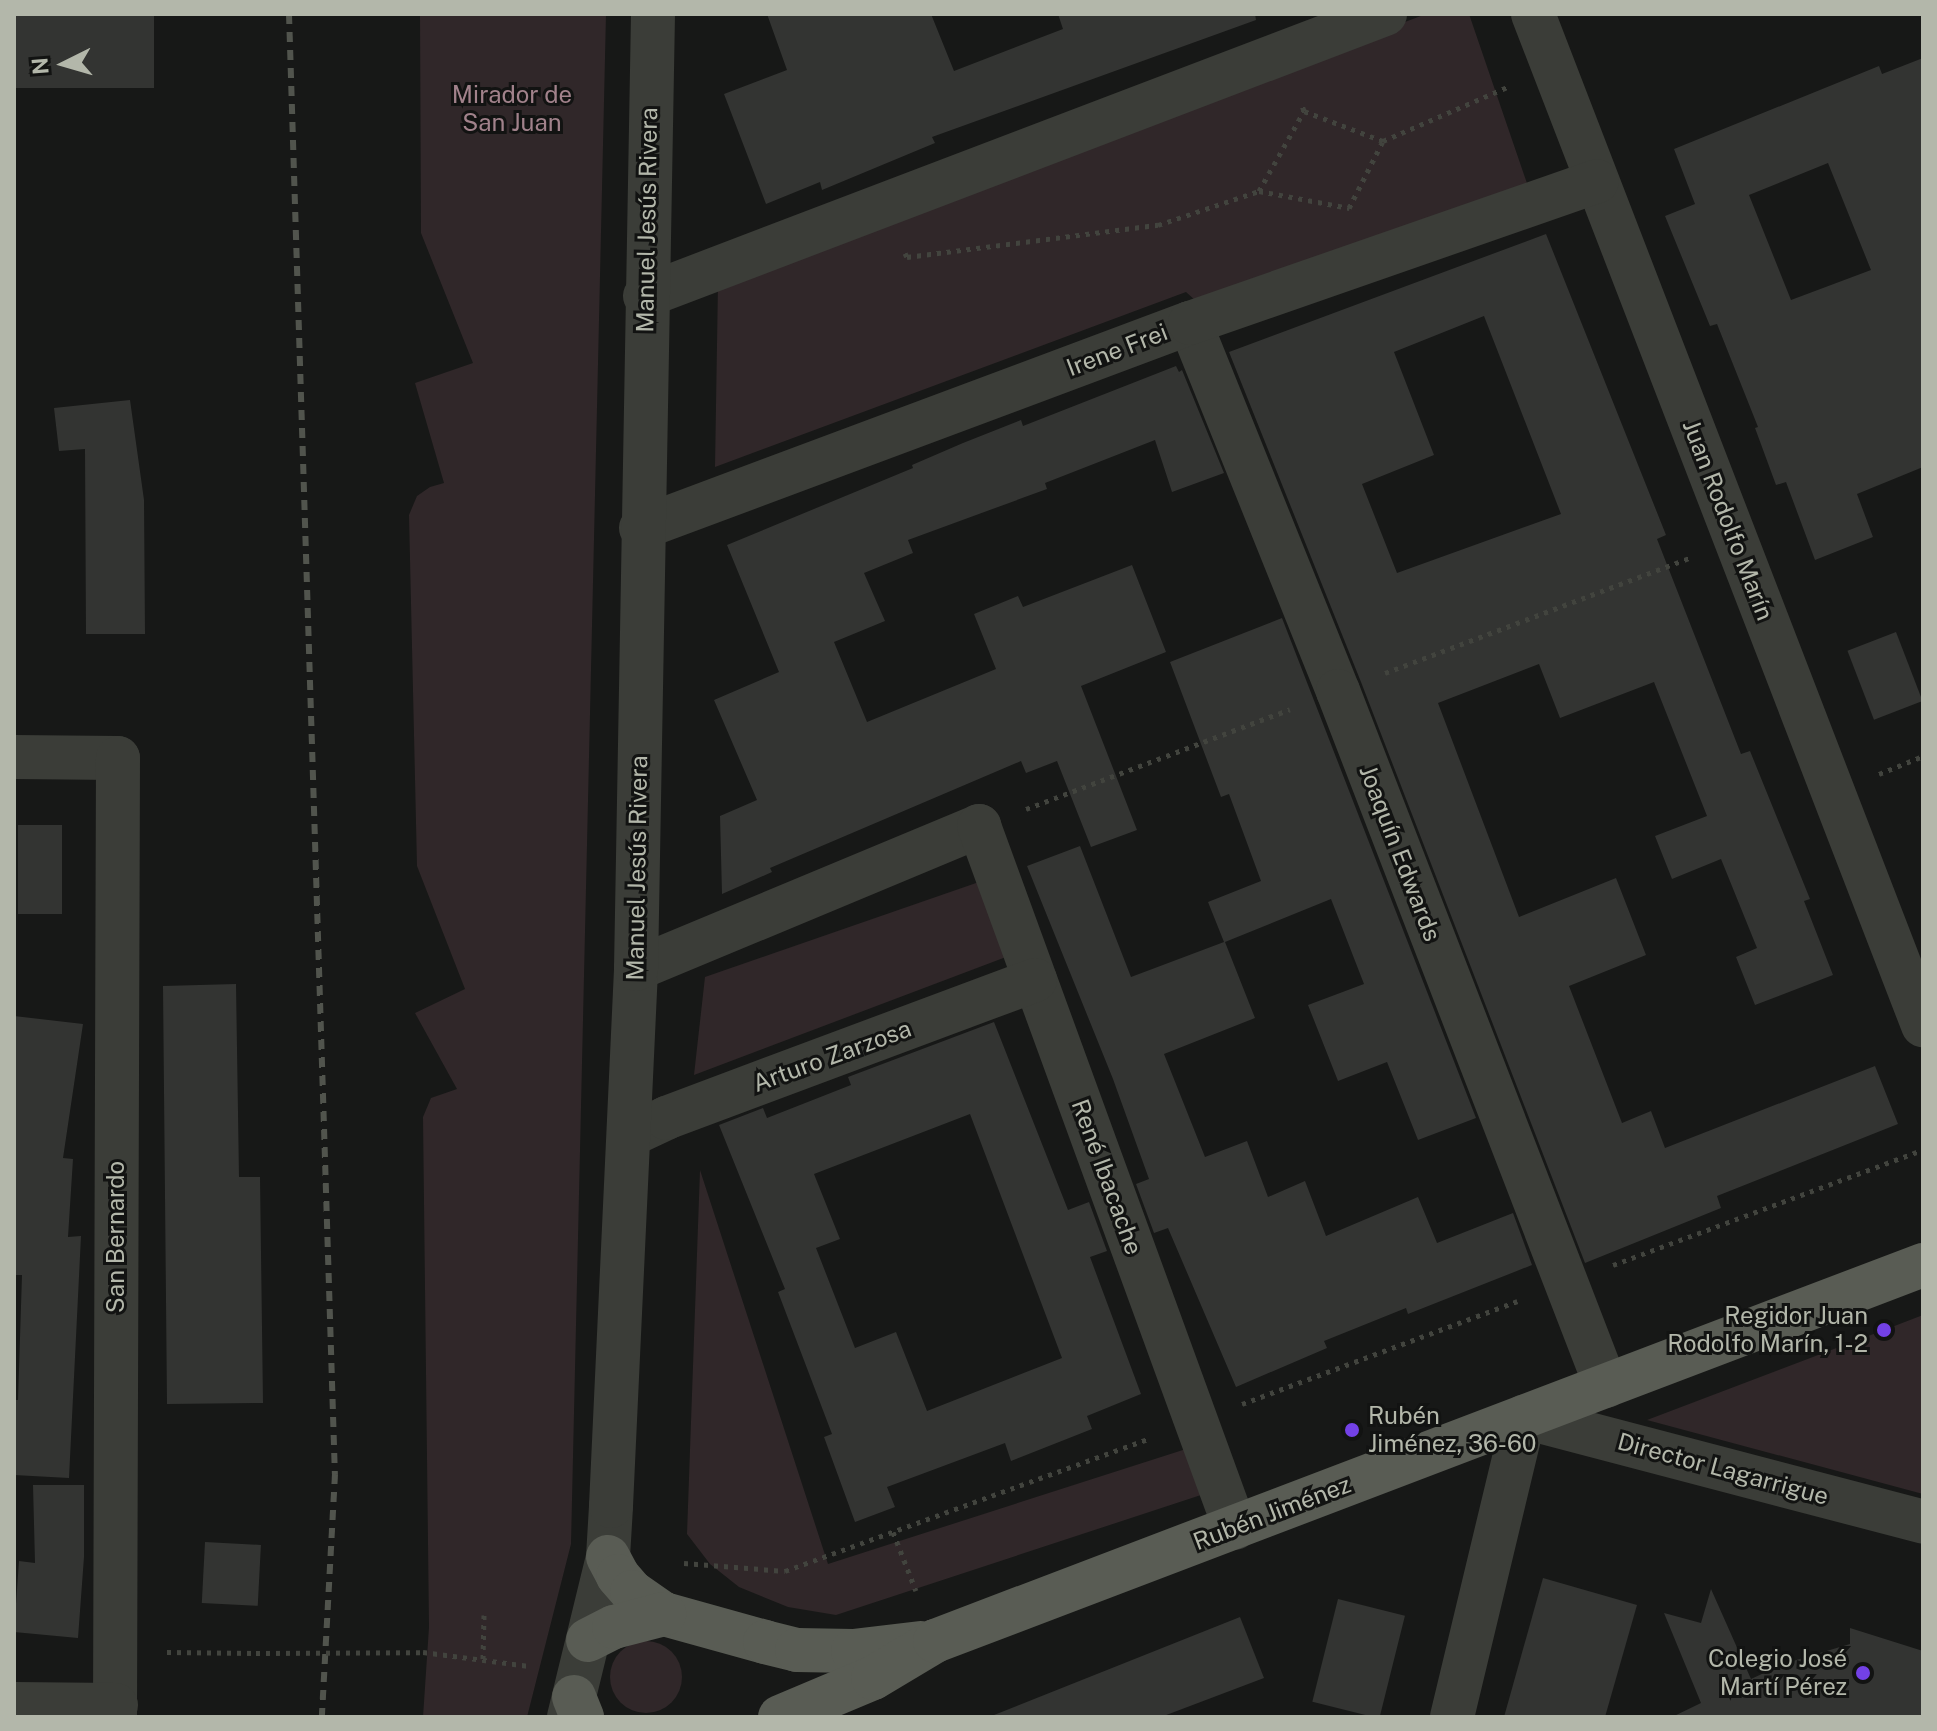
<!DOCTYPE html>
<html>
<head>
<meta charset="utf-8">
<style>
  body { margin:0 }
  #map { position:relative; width:1937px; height:1731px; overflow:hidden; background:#171817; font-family:"Public Sans",sans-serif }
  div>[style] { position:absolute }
  .green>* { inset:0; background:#302729 }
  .round { border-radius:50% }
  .building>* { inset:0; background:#333432; transform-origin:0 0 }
  .path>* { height:5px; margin-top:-2.5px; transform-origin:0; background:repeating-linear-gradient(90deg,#42443e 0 4px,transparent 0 10px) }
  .minor>* { height:44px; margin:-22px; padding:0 22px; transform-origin:22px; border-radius:22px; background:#3b3d38 }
  .major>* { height:44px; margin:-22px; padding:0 22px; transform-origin:22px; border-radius:22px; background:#595c54 }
  .rail>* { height:6px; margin-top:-3px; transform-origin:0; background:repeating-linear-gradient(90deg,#51544d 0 10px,transparent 0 18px) }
  .path-bridge>* { height:5px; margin-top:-2.5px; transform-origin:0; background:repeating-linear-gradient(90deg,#42443e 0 4px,transparent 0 10px) }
  .dots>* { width:22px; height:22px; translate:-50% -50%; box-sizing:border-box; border:4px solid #121312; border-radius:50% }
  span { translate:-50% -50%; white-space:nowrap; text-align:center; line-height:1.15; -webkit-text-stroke:6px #121312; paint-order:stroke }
  .park-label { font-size:24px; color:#a1828b }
  .street-label { font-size:24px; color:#b3b7aa }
  .poi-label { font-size:24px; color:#b3b7aa }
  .right { translate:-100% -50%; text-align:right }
  .left { translate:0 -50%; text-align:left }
  .frame { position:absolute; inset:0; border:16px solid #b3b7aa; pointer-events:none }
  .north { position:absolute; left:24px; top:24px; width:80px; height:80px; -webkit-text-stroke:6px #121312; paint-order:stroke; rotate:265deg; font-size:22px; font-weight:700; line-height:32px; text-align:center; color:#b3b7aa }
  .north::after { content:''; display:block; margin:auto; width:28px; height:36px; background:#b3b7aa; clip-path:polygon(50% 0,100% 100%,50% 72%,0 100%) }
</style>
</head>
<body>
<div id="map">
  <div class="green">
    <div style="clip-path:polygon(420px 14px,606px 14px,571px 1544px,527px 1717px,423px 1717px,429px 1627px,423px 1117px,431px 1098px,457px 1089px,415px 1013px,465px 989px,417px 866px,409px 515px,417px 496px,430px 487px,444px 483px,415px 383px,473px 363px,421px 233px)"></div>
    <div style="clip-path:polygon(1426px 14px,1469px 14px,1531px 195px,1207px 311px,1186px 292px,715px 467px,718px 283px)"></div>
    <div style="clip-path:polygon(979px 882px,1006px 957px,694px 1075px,705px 977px)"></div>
    <div style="clip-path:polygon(700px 1170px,828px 1564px,1186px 1449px,1201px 1495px,836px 1615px,788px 1607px,739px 1587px,710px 1564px,687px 1534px)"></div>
    <div style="clip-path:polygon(1923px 1315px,1923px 1494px,1647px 1420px,1884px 1330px)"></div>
    <div class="round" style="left:610px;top:1641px;width:72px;height:72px"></div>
  </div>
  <div class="building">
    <div style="left:14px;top:14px;width:140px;height:74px"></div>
    <div style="clip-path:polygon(767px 14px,931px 14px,954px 71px,1063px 29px,1058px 14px,1255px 14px,1256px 20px,932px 137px,935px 143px,822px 190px,820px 182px,766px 204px,724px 94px,787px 70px)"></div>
    <div style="clip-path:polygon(evenodd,1923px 58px,1923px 467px,1857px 494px,1873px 537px,1815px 560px,1786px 482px,1776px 485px,1755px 428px,1758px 427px,1717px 324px,1710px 326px,1665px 216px,1695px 204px,1674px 149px,1879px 66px,1882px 74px,1923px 58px,1828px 163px,1871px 270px,1791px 300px,1749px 195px,1828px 163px)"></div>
    <div style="clip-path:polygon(evenodd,1546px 234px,1666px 535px,1657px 539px,1741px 754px,1750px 751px,1810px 899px,1804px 901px,1833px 975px,1755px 1005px,1736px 957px,1757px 948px,1721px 859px,1672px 879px,1655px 836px,1707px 816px,1654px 682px,1560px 718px,1539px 664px,1438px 703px,1519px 917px,1616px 878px,1646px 955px,1569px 986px,1622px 1123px,1651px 1111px,1665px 1148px,1875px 1066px,1898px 1124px,1717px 1196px,1721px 1208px,1585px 1263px,1361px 682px,1229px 352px,1546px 234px,1484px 316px,1561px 514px,1397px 573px,1362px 484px,1434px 455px,1394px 352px,1484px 316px)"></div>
    <div style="clip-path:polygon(1176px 366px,1179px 372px,1182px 370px,1224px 473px,1172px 492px,1155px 440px,1045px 483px,1047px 489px,908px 540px,913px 553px,864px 573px,885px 621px,834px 642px,867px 722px,996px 669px,974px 614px,1018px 596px,1023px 607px,1132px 565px,1166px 652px,1081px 686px,1137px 830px,1091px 847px,1057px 761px,1026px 773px,1021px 761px,770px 868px,772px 872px,722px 894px,720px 816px,757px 800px,714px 700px,779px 672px,727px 545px,913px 468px,912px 465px,963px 443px,1021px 420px,1023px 426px)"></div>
    <div style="clip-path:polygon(130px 400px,144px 500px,145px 634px,86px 634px,85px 449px,59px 451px,54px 408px)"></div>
    <div style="clip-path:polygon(1282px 618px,1476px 1118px,1418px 1140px,1387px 1062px,1338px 1081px,1308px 1005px,1364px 984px,1331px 899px,1225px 942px,1255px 1018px,1164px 1054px,1205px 1157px,1247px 1141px,1268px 1197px,1305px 1181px,1326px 1236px,1418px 1197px,1437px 1243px,1513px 1213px,1532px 1265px,1408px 1314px,1406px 1308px,1324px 1341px,1327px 1348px,1236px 1387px,1168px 1228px,1154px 1233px,1136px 1184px,1149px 1179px,1113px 1079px,1027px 866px,1080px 846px,1131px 977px,1224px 942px,1208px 902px,1261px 881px,1229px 794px,1221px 797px,1170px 662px)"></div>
    <div style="left:1896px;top:632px;width:74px;height:52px;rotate:69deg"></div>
    <div style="left:18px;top:825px;width:44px;height:89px"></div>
    <div style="clip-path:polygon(236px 984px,239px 1177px,260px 1177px,263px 1403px,167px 1404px,163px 986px)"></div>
    <div style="clip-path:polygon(14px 1016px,83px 1024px,63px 1158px,73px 1159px,68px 1237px,81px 1236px,69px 1478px,14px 1475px,14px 1400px,18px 1400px,22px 1275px,14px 1275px)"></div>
    <div style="clip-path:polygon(evenodd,994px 1022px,1068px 1210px,1089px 1202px,1107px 1251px,1090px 1257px,1141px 1394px,1087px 1416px,1092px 1429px,1011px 1461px,1005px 1443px,887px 1487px,895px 1507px,855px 1522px,824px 1437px,832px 1434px,778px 1292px,785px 1289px,719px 1125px,763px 1108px,767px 1118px,851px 1085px,848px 1077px,994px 1022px,970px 1114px,1062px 1358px,927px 1411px,896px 1332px,855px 1348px,816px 1248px,840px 1239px,814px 1174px,970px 1114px)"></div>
    <div style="clip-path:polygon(33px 1485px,84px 1485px,84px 1557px,78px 1638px,14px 1632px,19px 1561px,35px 1563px)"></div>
    <div style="left:205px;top:1542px;width:56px;height:61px;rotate:3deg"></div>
    <div style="clip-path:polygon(1543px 1578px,1637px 1605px,1605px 1717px,1504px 1717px)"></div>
    <div style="clip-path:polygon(1711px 1589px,1751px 1679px,1783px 1664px,1850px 1644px,1850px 1628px,1923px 1651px,1923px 1717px,1672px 1717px,1701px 1703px,1664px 1613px,1701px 1623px)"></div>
    <div style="left:1338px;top:1599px;width:69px;height:106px;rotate:14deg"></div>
    <div style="clip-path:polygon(1240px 1617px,1264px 1678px,1161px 1717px,989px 1717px)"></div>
  </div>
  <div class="path">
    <div style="left:1383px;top:141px;width:135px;rotate:-23.5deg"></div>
    <div style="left:1259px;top:191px;width:92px;rotate:10.7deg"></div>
    <div style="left:1349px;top:208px;width:75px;rotate:-63.1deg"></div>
    <div style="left:1383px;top:141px;width:85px;rotate:-159.2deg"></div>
    <div style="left:905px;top:253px;width:4px;rotate:63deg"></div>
    <div style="left:907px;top:257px;width:253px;rotate:-7.3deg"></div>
    <div style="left:1158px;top:225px;width:107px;rotate:-18.6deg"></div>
    <div style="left:1259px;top:191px;width:92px;rotate:-60.6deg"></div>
    <div style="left:1304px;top:111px;width:9px;rotate:-108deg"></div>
    <div style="left:1385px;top:673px;width:326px;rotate:-20.7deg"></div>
    <div style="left:1879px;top:774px;width:48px;rotate:-22.2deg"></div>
    <div style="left:1026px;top:809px;width:282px;rotate:-20.7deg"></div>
    <div style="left:1613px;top:1265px;width:331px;rotate:-20.4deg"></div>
    <div style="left:1242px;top:1404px;width:294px;rotate:-20.5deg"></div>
    <div style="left:893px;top:1532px;width:63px;rotate:68.7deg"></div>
    <div style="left:684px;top:1563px;width:101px;rotate:4.5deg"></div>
    <div style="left:785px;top:1571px;width:388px;rotate:-20deg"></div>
    <div style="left:167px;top:1652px;width:89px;rotate:0.6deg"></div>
    <div style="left:423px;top:1652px;width:107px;rotate:7.5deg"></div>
    <div style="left:483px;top:1659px;width:44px;rotate:-88.7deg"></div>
  </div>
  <div class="minor">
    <div style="left:1533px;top:14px;width:1084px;rotate:68.91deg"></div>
    <div style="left:645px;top:296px;width:792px;rotate:-20.86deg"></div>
    <div style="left:1190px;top:323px;width:397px;rotate:68.1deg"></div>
    <div style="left:1338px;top:691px;width:745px;rotate:68.91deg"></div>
    <div style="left:641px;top:528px;width:586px;rotate:-20.48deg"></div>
    <div style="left:1190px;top:323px;width:431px;rotate:-19.2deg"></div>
    <div style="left:14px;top:757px;width:104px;rotate:0.6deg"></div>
    <div style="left:118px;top:758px;width:959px;rotate:90.18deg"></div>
    <div style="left:636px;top:969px;width:372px;rotate:-22.6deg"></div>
    <div style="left:979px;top:826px;width:747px;rotate:69.96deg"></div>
    <div style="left:630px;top:1135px;width:40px;rotate:-25deg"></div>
    <div style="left:666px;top:1118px;width:394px;rotate:-20.5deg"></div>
    <div style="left:14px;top:1704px;width:102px;rotate:0.6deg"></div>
    <div style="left:569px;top:1717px;width:165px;rotate:-76.3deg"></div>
    <div style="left:608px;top:1557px;width:51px;rotate:-86.6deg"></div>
    <div style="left:611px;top:1506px;width:538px;rotate:-87.33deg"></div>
    <div style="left:636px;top:969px;width:955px;rotate:-88.98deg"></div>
    <div style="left:1452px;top:1717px;width:309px;rotate:-76.5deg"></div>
    <div style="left:1524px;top:1417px;width:413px;rotate:14.7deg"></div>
  </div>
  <div class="major">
    <div style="left:608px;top:1557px;width:21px;rotate:62deg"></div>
    <div style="left:618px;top:1576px;width:21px;rotate:49deg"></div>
    <div style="left:632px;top:1592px;width:39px;rotate:35deg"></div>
    <div style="left:664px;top:1614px;width:105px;rotate:15.5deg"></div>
    <div style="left:765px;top:1642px;width:33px;rotate:14deg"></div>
    <div style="left:797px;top:1650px;width:56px;rotate:1deg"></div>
    <div style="left:853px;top:1651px;width:68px;rotate:-6.7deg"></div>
    <div style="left:588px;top:1640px;width:29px;rotate:-27deg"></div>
    <div style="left:614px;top:1627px;width:52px;rotate:-14.6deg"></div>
    <div style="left:574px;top:1697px;width:22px;rotate:68deg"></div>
    <div style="left:780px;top:1717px;width:101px;rotate:-22.8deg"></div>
    <div style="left:873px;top:1678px;width:72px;rotate:-30.8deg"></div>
    <div style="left:935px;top:1641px;width:1057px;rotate:-20.84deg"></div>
  </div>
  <div class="rail">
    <div style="left:289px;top:14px;width:1461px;rotate:88.2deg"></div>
    <div style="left:335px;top:1474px;width:243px;rotate:93.1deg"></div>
  </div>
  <div class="path-bridge">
    <div style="left:256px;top:1653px;width:167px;rotate:-0.3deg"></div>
  </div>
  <div class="dots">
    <div style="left:1884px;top:1330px;background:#7341e6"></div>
    <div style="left:1352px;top:1430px;background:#7341e6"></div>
    <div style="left:1863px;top:1673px;background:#7341e6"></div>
  </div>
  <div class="park-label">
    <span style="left:512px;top:109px">Mirador de<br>San Juan</span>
  </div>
  <div class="street-label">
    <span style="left:647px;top:220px;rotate:-89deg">Manuel Jesús Rivera</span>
    <span style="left:1117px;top:350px;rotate:-21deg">Irene Frei</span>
    <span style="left:1728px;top:520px;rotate:69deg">Juan Rodolfo Marín</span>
    <span style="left:1400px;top:853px;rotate:69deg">Joaquín Edwards</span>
    <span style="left:637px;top:868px;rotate:-89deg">Manuel Jesús Rivera</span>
    <span style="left:832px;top:1056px;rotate:-20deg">Arturo Zarzosa</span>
    <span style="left:1107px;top:1177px;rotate:70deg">René Ibacache</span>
    <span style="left:116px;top:1237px;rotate:-90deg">San Bernardo</span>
    <span style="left:1723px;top:1469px;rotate:15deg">Director Lagarrigue</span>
    <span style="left:1272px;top:1513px;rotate:-21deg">Rubén Jiménez</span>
  </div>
  <div class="poi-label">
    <span class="right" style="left:1868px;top:1330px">Regidor Juan<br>Rodolfo Marín, 1-2</span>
    <span class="left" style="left:1368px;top:1430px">Rubén<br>Jiménez, 36-60</span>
    <span class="right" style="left:1847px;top:1673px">Colegio José<br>Martí Pérez</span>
  </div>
  <div class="frame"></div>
  <div class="north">N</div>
</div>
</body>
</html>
